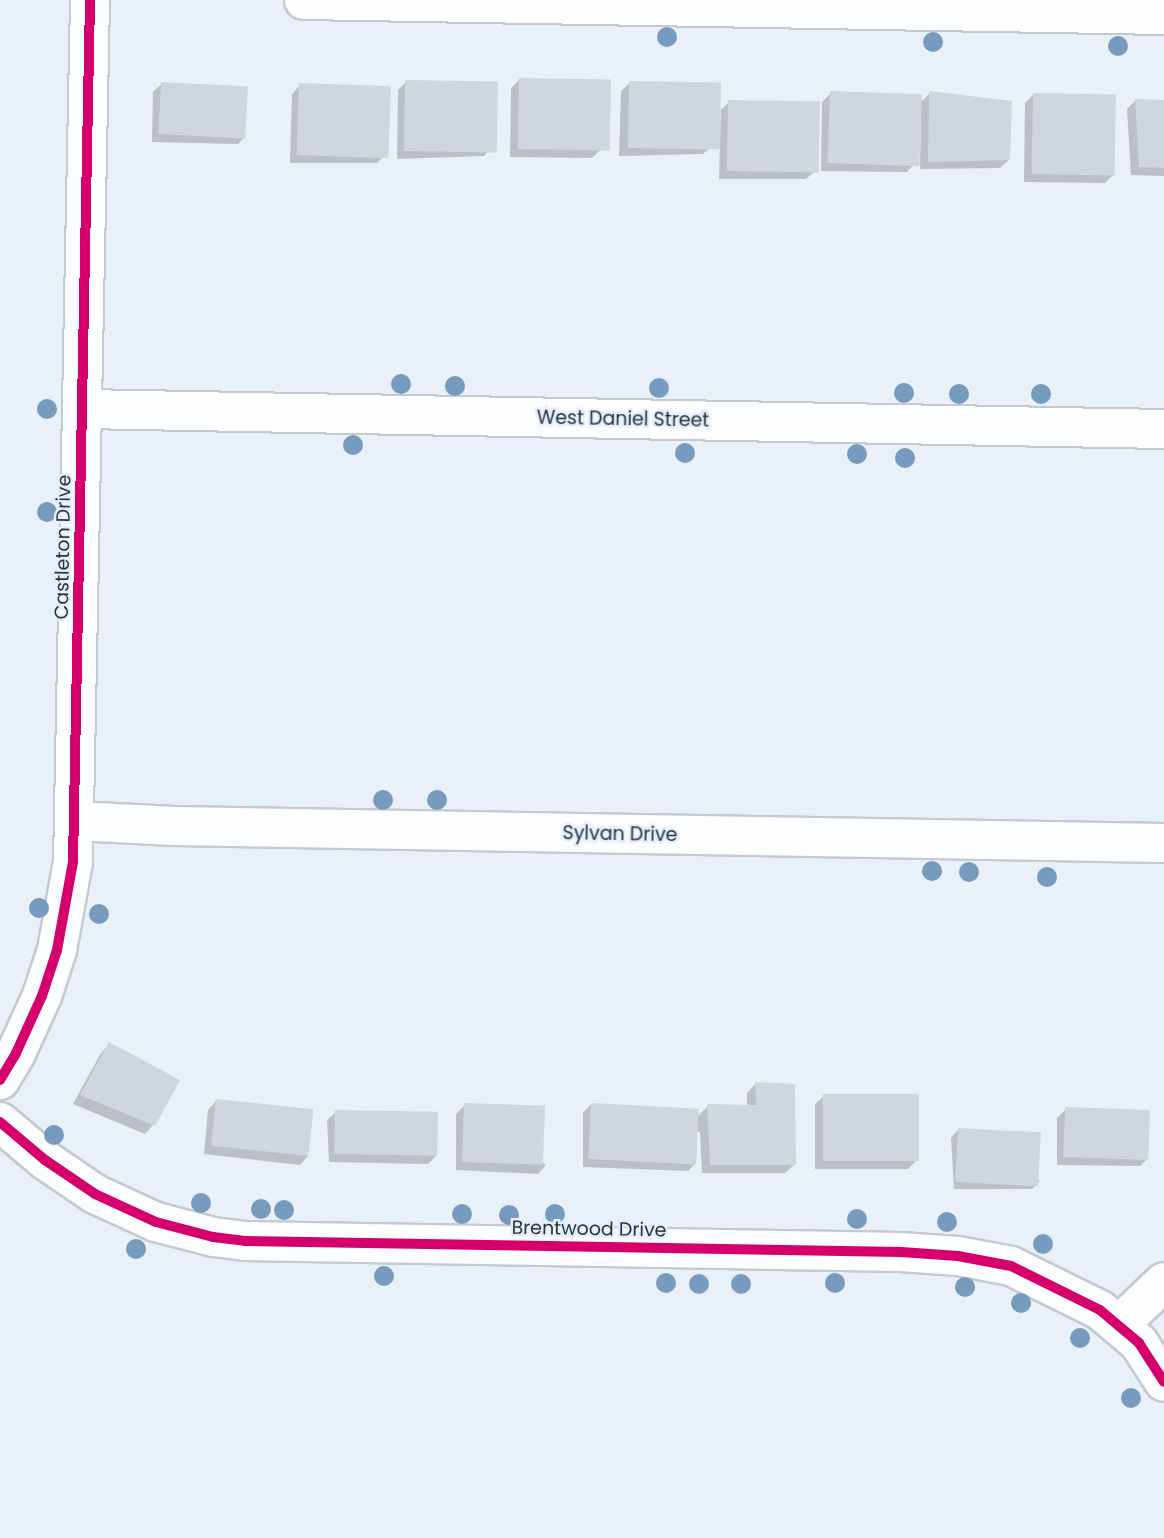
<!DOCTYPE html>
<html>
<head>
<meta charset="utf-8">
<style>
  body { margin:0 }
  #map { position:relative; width:1164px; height:1538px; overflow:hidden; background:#e9f0f7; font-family:Poppins,sans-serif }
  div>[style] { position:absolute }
  .shadow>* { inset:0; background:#0003 }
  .building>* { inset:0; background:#d0d6dd; transform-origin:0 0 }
  .roads { filter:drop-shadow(2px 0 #c4cad0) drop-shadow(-2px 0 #c4cad0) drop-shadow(0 2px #c4cad0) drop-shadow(0 -2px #c4cad0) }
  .street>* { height:38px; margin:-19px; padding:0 19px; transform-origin:19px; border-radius:19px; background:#fcfdfe }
  .cycleway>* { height:10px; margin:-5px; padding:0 5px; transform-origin:5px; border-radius:5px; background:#d6006c }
  .trees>* { width:20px; height:20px; margin:-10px; border-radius:50%; background:#769bbf }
  span { translate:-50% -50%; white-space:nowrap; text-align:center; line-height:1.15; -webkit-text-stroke:5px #e3effd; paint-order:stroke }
  .street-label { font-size:19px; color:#2d3339 }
</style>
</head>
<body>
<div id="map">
  <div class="shadow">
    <div style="clip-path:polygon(520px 79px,601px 149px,592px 158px,510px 157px,511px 88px)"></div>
    <div style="clip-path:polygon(406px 82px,492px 147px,484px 156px,397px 159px,398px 90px)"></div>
    <div style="clip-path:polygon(630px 83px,712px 146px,703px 154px,619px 156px,621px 91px)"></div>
    <div style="clip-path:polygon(162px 84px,246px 136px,238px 144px,152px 142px,153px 92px)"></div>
    <div style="clip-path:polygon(300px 85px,386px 154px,377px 163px,290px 163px,292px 94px)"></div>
    <div style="clip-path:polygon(831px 93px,919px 104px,930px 93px,1009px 160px,1000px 168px,920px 169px,921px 122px,918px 122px,915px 163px,907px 172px,821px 171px,822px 102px)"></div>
    <div style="clip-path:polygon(1034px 94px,1114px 174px,1105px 183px,1024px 182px,1025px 103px)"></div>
    <div style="clip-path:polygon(1135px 101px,1164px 102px,1164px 176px,1131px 175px,1127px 109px)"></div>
    <div style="clip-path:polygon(729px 102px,815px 171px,806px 179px,719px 179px,721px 110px)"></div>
    <div style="clip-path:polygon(109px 1045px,178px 1081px,153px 1125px,145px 1134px,73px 1104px,101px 1053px)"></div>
    <div style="clip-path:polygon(755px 1084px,794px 1165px,785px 1173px,702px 1173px,700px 1132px,697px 1132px,696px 1163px,688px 1171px,583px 1167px,583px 1113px,591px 1104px,698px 1116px,708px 1106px,747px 1107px,747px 1093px)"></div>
    <div style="clip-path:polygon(824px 1096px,917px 1160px,908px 1169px,815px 1169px,815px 1104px)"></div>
    <div style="clip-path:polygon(216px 1101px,308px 1156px,300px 1165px,204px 1154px,208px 1110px)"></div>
    <div style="clip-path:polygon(465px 1105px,546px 1165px,538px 1174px,456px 1170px,456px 1114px)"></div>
    <div style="clip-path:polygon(1066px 1109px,1148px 1158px,1140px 1166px,1057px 1165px,1057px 1118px)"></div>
    <div style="clip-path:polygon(336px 1112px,436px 1156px,428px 1164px,329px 1162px,327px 1120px)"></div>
    <div style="clip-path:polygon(959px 1129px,1040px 1181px,1032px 1189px,954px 1189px,951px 1138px)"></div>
  </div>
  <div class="building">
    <div style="left:519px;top:78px;width:92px;height:71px;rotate:1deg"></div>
    <div style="left:405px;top:80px;width:93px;height:71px;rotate:1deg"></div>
    <div style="left:629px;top:81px;width:92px;height:67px;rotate:1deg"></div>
    <div style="left:161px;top:82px;width:87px;height:52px;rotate:3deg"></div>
    <div style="left:299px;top:83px;width:92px;height:72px;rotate:2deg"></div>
    <div style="left:830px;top:91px;width:92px;height:72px;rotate:2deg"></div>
    <div style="clip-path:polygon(929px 91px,1012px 101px,1010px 160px,928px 162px)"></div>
    <div style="left:1033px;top:93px;width:83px;height:81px;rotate:1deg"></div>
    <div style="clip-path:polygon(1135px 99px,1164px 100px,1164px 168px,1139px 167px)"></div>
    <div style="left:728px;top:100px;width:92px;height:71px;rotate:1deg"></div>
    <div style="clip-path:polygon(109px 1042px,180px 1080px,155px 1126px,80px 1095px)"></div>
    <div style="clip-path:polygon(755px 1082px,795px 1084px,796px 1165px,710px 1165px,707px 1104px,756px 1105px)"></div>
    <div style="left:823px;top:1094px;width:96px;height:67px"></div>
    <div style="left:216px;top:1099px;width:98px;height:47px;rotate:6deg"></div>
    <div style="left:464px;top:1103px;width:81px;height:59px;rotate:2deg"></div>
    <div style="left:591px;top:1103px;width:108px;height:56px;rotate:3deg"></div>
    <div style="left:1065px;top:1107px;width:85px;height:50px;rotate:2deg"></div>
    <div style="left:335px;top:1110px;width:103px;height:44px;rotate:1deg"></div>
    <div style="left:958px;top:1128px;width:83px;height:54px;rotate:3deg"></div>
  </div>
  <div class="roads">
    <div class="street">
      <div style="left:304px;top:0;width:860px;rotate:1deg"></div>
      <div style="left:83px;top:409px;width:1081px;rotate:1.06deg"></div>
      <div style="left:76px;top:821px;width:99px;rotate:2.9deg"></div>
      <div style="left:175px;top:826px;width:989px;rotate:0.98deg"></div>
      <div style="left:0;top:1080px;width:31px;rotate:-59deg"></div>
      <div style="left:16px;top:1053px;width:63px;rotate:-65.5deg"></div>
      <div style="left:42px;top:996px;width:48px;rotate:-71.9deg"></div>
      <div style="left:57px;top:950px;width:89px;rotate:-79.7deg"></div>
      <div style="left:73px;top:862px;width:862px;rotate:-88.87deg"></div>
      <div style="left:0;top:1122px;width:59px;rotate:40.2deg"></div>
      <div style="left:45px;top:1160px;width:60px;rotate:34.2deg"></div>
      <div style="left:95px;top:1194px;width:67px;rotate:24.7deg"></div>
      <div style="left:156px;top:1222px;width:59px;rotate:14.7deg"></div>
      <div style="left:213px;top:1237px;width:32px;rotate:7deg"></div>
      <div style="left:245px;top:1241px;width:656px;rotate:0.96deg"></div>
      <div style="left:901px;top:1252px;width:57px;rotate:4deg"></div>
      <div style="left:958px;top:1256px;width:54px;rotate:10.7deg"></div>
      <div style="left:1011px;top:1266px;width:99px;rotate:26.3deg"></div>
      <div style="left:1100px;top:1310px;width:51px;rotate:40.2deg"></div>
      <div style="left:1139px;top:1343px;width:46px;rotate:57.3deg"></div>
      <div style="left:1119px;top:1325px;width:62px;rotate:-43.7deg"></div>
    </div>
  </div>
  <div class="cycleway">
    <div style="left:0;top:1080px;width:31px;rotate:-59deg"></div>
    <div style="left:16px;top:1053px;width:63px;rotate:-65.5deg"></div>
    <div style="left:42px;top:996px;width:48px;rotate:-71.9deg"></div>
    <div style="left:57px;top:950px;width:89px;rotate:-79.7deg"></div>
    <div style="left:73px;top:862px;width:862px;rotate:-88.87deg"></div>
    <div style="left:0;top:1122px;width:59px;rotate:40.2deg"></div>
    <div style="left:45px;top:1160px;width:60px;rotate:34.2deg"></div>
    <div style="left:95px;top:1194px;width:67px;rotate:24.7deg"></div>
    <div style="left:156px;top:1222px;width:59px;rotate:14.7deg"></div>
    <div style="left:213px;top:1237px;width:32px;rotate:7deg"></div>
    <div style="left:245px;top:1241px;width:656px;rotate:0.96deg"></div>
    <div style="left:901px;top:1252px;width:57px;rotate:4deg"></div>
    <div style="left:958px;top:1256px;width:54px;rotate:10.7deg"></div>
    <div style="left:1011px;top:1266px;width:99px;rotate:26.3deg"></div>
    <div style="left:1100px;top:1310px;width:51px;rotate:40.2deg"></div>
    <div style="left:1139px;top:1343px;width:46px;rotate:57.3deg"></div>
  </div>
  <div class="trees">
    <div style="left:667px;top:37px"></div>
    <div style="left:933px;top:42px"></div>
    <div style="left:1118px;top:46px"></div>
    <div style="left:401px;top:384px"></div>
    <div style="left:455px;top:386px"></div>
    <div style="left:659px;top:388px"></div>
    <div style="left:904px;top:393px"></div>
    <div style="left:959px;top:394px"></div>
    <div style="left:1041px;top:394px"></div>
    <div style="left:47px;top:409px"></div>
    <div style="left:353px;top:445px"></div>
    <div style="left:685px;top:453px"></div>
    <div style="left:857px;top:454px"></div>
    <div style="left:905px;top:458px"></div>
    <div style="left:47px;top:512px"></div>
    <div style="left:383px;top:800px"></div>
    <div style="left:437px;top:800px"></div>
    <div style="left:932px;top:871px"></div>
    <div style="left:969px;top:872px"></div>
    <div style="left:1047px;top:877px"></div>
    <div style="left:39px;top:908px"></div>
    <div style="left:99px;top:914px"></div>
    <div style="left:54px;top:1135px"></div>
    <div style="left:201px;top:1203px"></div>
    <div style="left:261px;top:1209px"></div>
    <div style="left:284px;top:1210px"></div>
    <div style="left:462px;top:1214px"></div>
    <div style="left:555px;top:1214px"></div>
    <div style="left:509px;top:1215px"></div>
    <div style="left:857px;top:1219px"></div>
    <div style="left:947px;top:1222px"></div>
    <div style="left:1043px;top:1244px"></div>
    <div style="left:136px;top:1249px"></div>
    <div style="left:384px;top:1276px"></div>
    <div style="left:666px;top:1283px"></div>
    <div style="left:835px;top:1283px"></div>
    <div style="left:699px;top:1284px"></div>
    <div style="left:741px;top:1284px"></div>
    <div style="left:965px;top:1287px"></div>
    <div style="left:1021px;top:1303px"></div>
    <div style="left:1080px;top:1338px"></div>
    <div style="left:1131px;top:1398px"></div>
  </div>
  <div class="street-label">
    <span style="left:623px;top:419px;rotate:1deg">West Daniel Street</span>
    <span style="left:63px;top:547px;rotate:-89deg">Castleton Drive</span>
    <span style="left:620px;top:834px;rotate:1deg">Sylvan Drive</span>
    <span style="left:589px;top:1229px;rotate:1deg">Brentwood Drive</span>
  </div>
</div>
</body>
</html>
